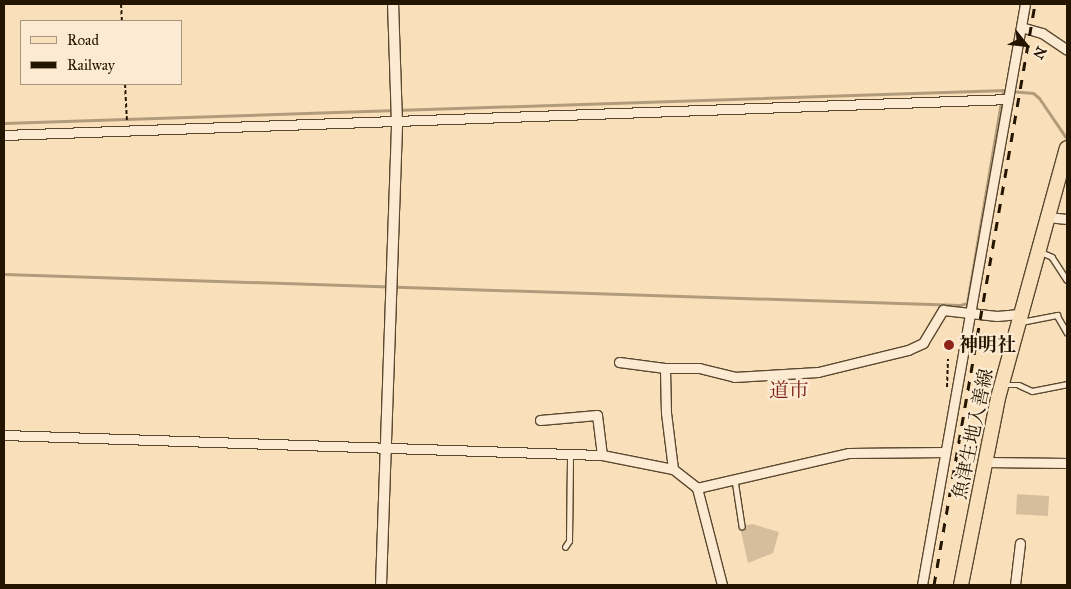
<!DOCTYPE html>
<html>
<head>
<meta charset="utf-8">
<style>
  body { margin:0 }
  #map { position:relative; width:1071px; height:589px; overflow:hidden; background:#fae0ba; font-family:"IM FELL Great Primer","Noto Serif JP",serif }
  div>[style] { position:absolute }
  .green>* { inset:0; background:#d6bd9b; transform-origin:0 0 }
  .stream>* { height:3px; margin:-1.5px; padding:0 1.5px; transform-origin:1.5px; border-radius:1.5px; background:#b19b7b }
  .path>* { height:2px; margin-top:-1px; transform-origin:0; background:repeating-linear-gradient(90deg,#241501 0 4px,transparent 0 6.5px) }
  .roads { filter:drop-shadow(1px 0 #5a482f) drop-shadow(-1px 0 #5a482f) drop-shadow(0 1px #5a482f) drop-shadow(0 -1px #5a482f) }
  .service>* { height:4.5px; margin:-2.25px; padding:0 2.25px; transform-origin:2.25px; border-radius:2.25px; background:#fcebd2 }
  .minor>* { height:9px; margin:-4.5px; padding:0 4.5px; transform-origin:4.5px; border-radius:4.5px; background:#fcebd2 }
  .tertiary>* { height:10px; margin:-5px; padding:0 5px; transform-origin:5px; border-radius:5px; background:#fcebd2 }
  .primary>* { height:14px; margin:-7px; padding:0 7px; transform-origin:7px; border-radius:7px; background:#fae0ba }
  .rail>* { height:3px; margin-top:-1.5px; transform-origin:0; background:repeating-linear-gradient(90deg,#241501 0 9px,transparent 0 18px) }
  .dots>* { width:14px; height:14px; translate:-50% -50%; box-sizing:border-box; border:2px solid #fcebd2; border-radius:50% }
  span { translate:-50% -50%; white-space:nowrap; text-align:center; line-height:1.15; -webkit-text-stroke:4.5px #fcebd2; paint-order:stroke }
  .poi-label { font-size:19px; color:#241501; font-weight:700 }
  .left { translate:0 -50%; text-align:left }
  .street-label { font-size:19px; color:#241501 }
  .neighbourhood-label { font-size:20px; color:#7a1f14 }
  .frame { position:absolute; inset:0; border:5px solid #241501; pointer-events:none }
  .legend { position:absolute; left:20px; top:20px; width:162px; height:65px; box-sizing:border-box; background:#fcebd2; border:1px solid #a6957e; margin:0; padding:6px 9px; list-style:none; font-size:15px; color:#241501 }
  .legend li { display:flex; align-items:center; gap:10px; height:25px }
  .legend b { width:25px; border:1px solid #a6957e }
  .north { position:absolute; left:1001px; top:20px; width:50px; height:50px; -webkit-text-stroke:4px #fcebd2; paint-order:stroke; rotate:119deg; font-size:14px; font-weight:700; line-height:20px; text-align:center; color:#241501 }
  .north::after { content:''; display:block; margin:auto; width:18px; height:22px; background:#241501; clip-path:polygon(50% 0,100% 100%,50% 72%,0 100%) }
</style>
</head>
<body>
<div id="map">
  <div class="green">
    <div style="left:1049px;top:496px;width:20px;height:32px;rotate:93deg"></div>
    <div style="clip-path:polygon(752px 524px,779px 532px,773px 553px,748px 563px,740px 527px)"></div>
  </div>
  <div class="stream">
    <div style="left:1011px;top:91px;width:22px;rotate:5deg"></div>
    <div style="left:1033px;top:93px;width:8px;rotate:40deg"></div>
    <div style="left:1039px;top:98px;width:50px;rotate:55.7deg"></div>
    <div style="left:4px;top:123px;width:1002px;rotate:-1.89deg"></div>
    <div style="left:4px;top:274px;width:957px;rotate:1.86deg"></div>
    <div style="left:960px;top:305px;width:7px;rotate:-16deg"></div>
    <div style="left:967px;top:303px;width:216px;rotate:-80.4deg"></div>
  </div>
  <div class="path">
    <div style="left:121px;top:4px;width:17px;rotate:87deg"></div>
    <div style="left:125px;top:84px;width:37px;rotate:87deg"></div>
    <div style="left:947px;top:387px;width:28px;rotate:-88deg"></div>
  </div>
  <div class="roads">
    <div class="service">
      <div style="left:1041px;top:252px;width:12px;rotate:24deg"></div>
      <div style="left:1052px;top:257px;width:27px;rotate:57deg"></div>
      <div style="left:1021px;top:322px;width:37px;rotate:-11deg"></div>
      <div style="left:1057px;top:315px;width:20px;rotate:60deg"></div>
      <div style="left:1003px;top:385px;width:16px"></div>
      <div style="left:1019px;top:385px;width:14px;rotate:25deg"></div>
      <div style="left:1032px;top:391px;width:36px;rotate:-11deg"></div>
      <div style="left:735px;top:480px;width:47px;rotate:81.3deg"></div>
      <div style="left:565px;top:547px;width:7px;rotate:-56deg"></div>
      <div style="left:569px;top:541px;width:86px;rotate:-89.3deg"></div>
    </div>
    <div class="minor">
      <div style="left:1021px;top:27px;width:22px;rotate:16deg"></div>
      <div style="left:1042px;top:33px;width:30px;rotate:34deg"></div>
      <div style="left:4px;top:135px;width:1005px;rotate:-2.05deg"></div>
      <div style="left:1047px;top:217px;width:20px;rotate:6deg"></div>
      <div style="left:619px;top:362px;width:46px;rotate:7.4deg"></div>
      <div style="left:540px;top:420px;width:57px;rotate:-5deg"></div>
      <div style="left:597px;top:415px;width:40px;rotate:82.9deg"></div>
      <div style="left:4px;top:435px;width:598px;rotate:1.92deg"></div>
      <div style="left:602px;top:455px;width:72px;rotate:11.2deg"></div>
      <div style="left:673px;top:469px;width:31px;rotate:38deg"></div>
      <div style="left:697px;top:488px;width:100px;rotate:75.5deg"></div>
      <div style="left:986px;top:462px;width:81px;rotate:0.7deg"></div>
      <div style="left:673px;top:469px;width:56px;rotate:-97.1deg"></div>
      <div style="left:666px;top:413px;width:45px;rotate:-91.3deg"></div>
      <div style="left:665px;top:368px;width:34px"></div>
      <div style="left:699px;top:368px;width:36px;rotate:14deg"></div>
      <div style="left:734px;top:377px;width:84px;rotate:-3.4deg"></div>
      <div style="left:818px;top:372px;width:93px;rotate:-13.7deg"></div>
      <div style="left:908px;top:350px;width:17px;rotate:-25deg"></div>
      <div style="left:923px;top:343px;width:39px;rotate:-59deg"></div>
      <div style="left:943px;top:310px;width:54px;rotate:6.3deg"></div>
      <div style="left:997px;top:316px;width:22px;rotate:-5deg"></div>
      <div style="left:697px;top:488px;width:156px;rotate:-13deg"></div>
      <div style="left:849px;top:453px;width:96px;rotate:-0.6deg"></div>
      <div style="left:922px;top:585px;width:590px;rotate:-79.95deg"></div>
      <div style="left:1015px;top:585px;width:42px;rotate:-83.2deg"></div>
    </div>
    <div class="tertiary">
      <div style="left:381px;top:585px;width:462px;rotate:-88deg"></div>
      <div style="left:397px;top:123px;width:119px;rotate:-91.9deg"></div>
    </div>
    <div class="primary">
      <div style="left:961px;top:585px;width:191px;rotate:-78.8deg"></div>
      <div style="left:998px;top:398px;width:259px;rotate:-74.6deg"></div>
    </div>
  </div>
  <div class="rail">
    <div style="left:934px;top:585px;width:590px;rotate:-80.14deg"></div>
  </div>
  <div class="dots">
    <div style="left:949px;top:345px;background:#8f2418"></div>
  </div>
  <div class="poi-label">
    <span class="left" style="left:959px;top:345px">神明社</span>
  </div>
  <div class="street-label">
    <span style="left:973px;top:434px;rotate:-78deg">魚津生地入善線</span>
  </div>
  <div class="neighbourhood-label">
    <span style="left:789px;top:390px">道市</span>
  </div>
  <div class="frame"></div>
  <ul class="legend">
  <li><b style="height:6px;background:#fae0ba"></b>Road</li>
  <li><b style="height:6px;background:#241501"></b>Railway</li>
  </ul>
  <div class="north">N</div>
</div>
</body>
</html>
